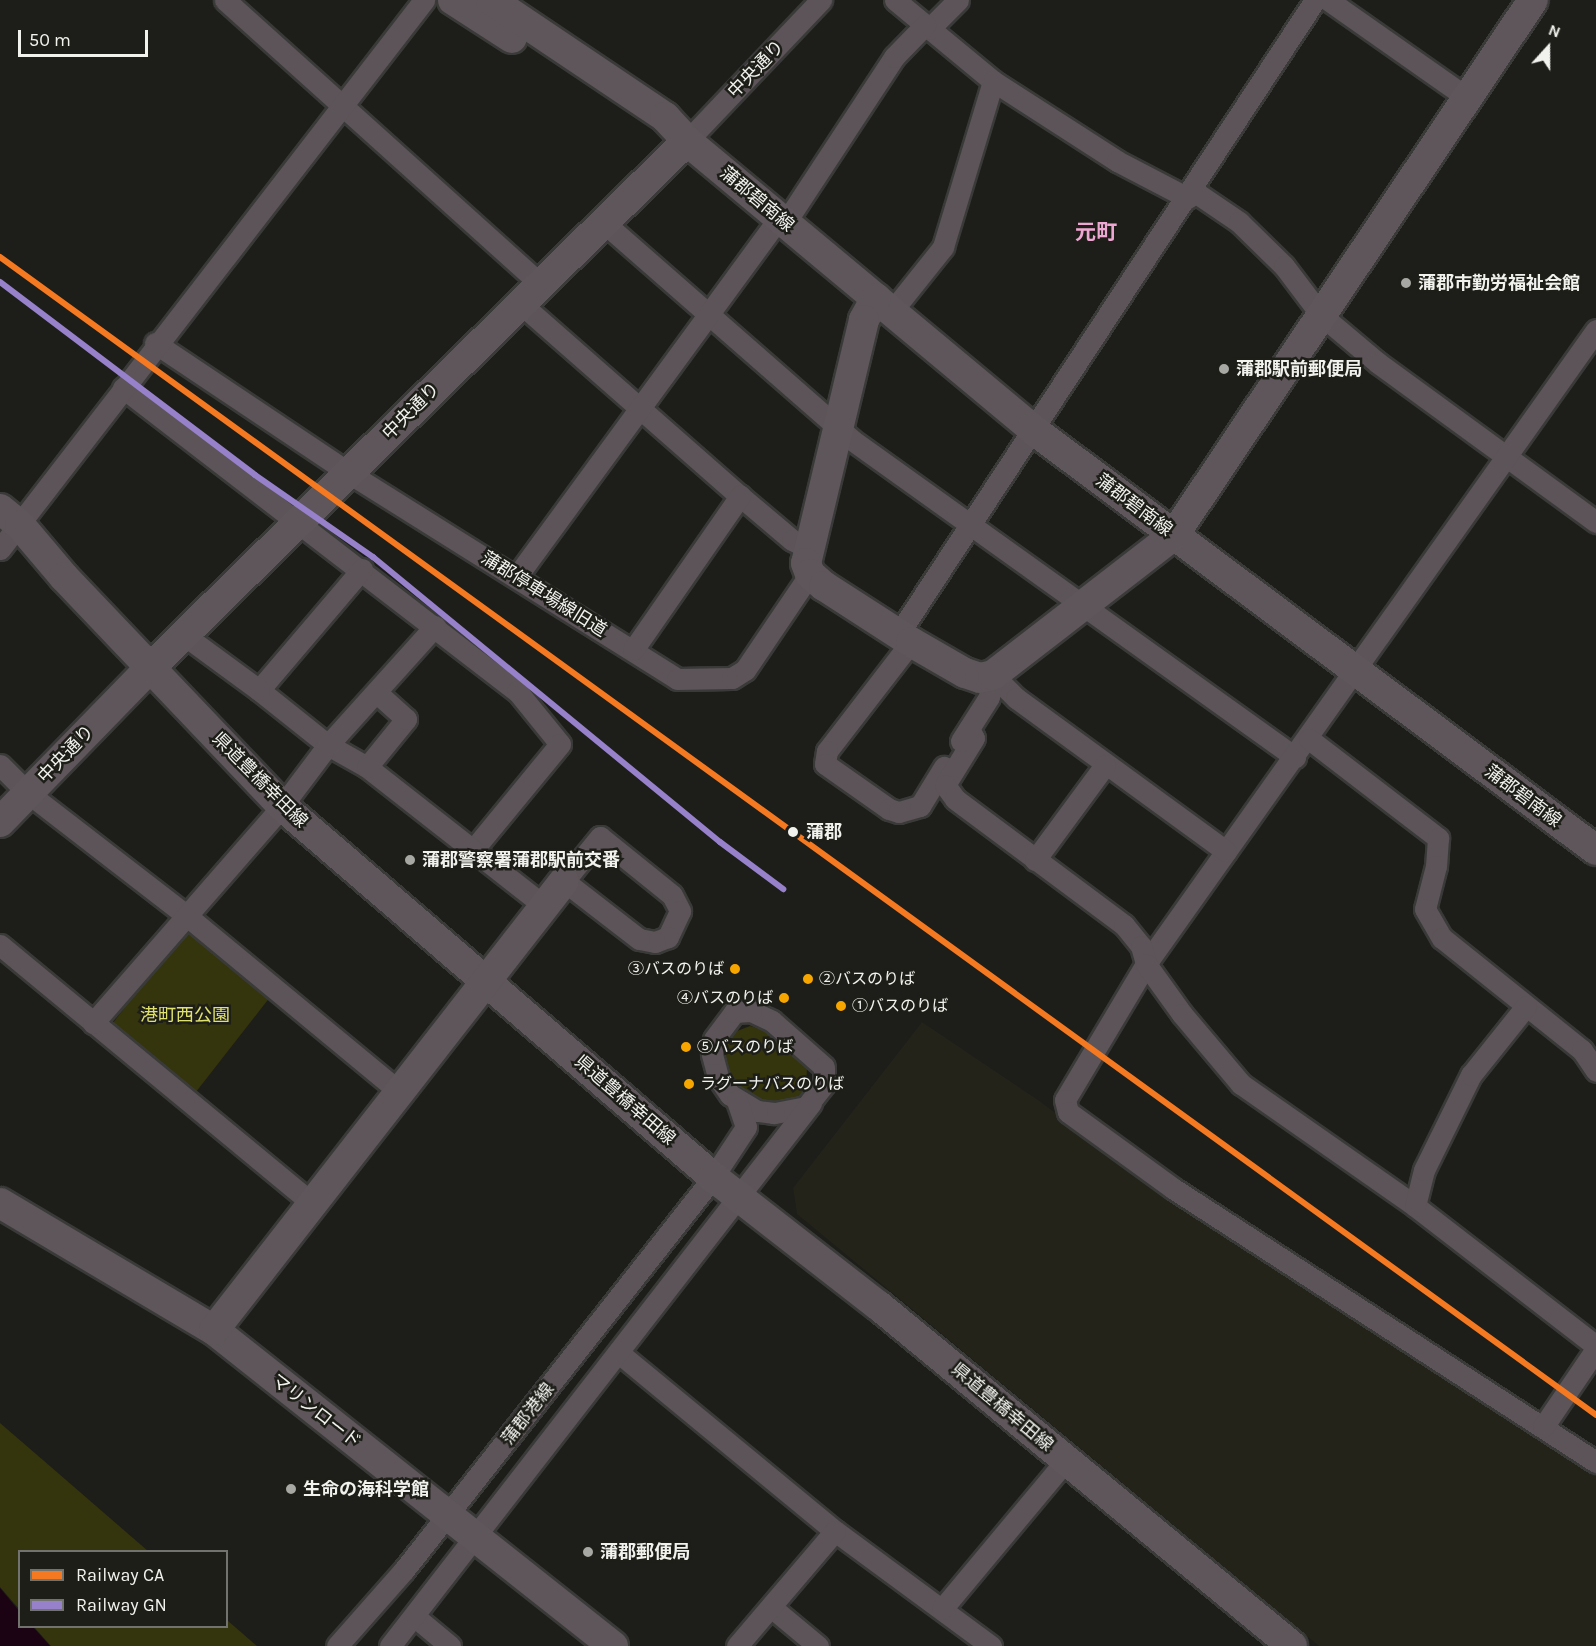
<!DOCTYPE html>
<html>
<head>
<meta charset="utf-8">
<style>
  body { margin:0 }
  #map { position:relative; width:1596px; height:1646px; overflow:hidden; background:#1d1d1a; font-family:Karla,"Noto Sans JP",sans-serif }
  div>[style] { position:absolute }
  .built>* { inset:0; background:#23231a }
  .green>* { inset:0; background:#34340d; transform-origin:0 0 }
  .water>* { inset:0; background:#1b0314 }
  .roads { filter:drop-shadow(2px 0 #3a3a39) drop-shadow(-2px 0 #3a3a39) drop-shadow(0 2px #3a3a39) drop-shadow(0 -2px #3a3a39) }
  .street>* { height:21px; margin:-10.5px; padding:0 10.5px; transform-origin:10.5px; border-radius:10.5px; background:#5c5458 }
  .secondary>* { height:30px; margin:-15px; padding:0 15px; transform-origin:15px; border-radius:15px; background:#5e565a }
  .rail-1>* { height:6px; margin:-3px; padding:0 3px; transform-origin:3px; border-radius:3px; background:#f47921 }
  .rail-2>* { height:6px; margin:-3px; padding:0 3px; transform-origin:3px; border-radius:3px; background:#9681ca }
  .dots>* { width:16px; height:16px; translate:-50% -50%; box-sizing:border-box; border:3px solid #1e1e19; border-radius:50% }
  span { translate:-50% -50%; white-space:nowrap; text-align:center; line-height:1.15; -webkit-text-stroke:5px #1e1e19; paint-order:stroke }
  .bus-label { font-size:16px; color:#f1f2ee }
  .right { translate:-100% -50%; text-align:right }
  .left { translate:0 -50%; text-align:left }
  .street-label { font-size:18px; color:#f1f2ee }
  .poi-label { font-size:18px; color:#f1f2ee; font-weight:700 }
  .stop-label { font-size:18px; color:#f1f2ee; font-weight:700 }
  .park-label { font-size:18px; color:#e0e26e }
  .quarter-label { font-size:21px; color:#eea7d3; font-weight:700 }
  .legend { position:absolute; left:18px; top:1550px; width:210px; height:78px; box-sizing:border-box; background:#1e1e19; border:2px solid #72736e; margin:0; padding:8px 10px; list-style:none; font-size:18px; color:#f1f2ee }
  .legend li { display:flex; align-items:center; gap:12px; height:30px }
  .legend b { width:30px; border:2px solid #72736e }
  .north { position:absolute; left:1518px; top:18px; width:60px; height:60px; -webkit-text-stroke:4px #1e1e19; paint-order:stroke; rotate:21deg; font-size:16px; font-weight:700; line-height:24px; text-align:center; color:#f1f2ee }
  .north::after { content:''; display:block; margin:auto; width:21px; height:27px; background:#f1f2ee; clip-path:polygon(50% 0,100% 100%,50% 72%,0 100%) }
  .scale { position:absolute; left:18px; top:30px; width:130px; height:27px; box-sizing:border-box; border:3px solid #f1f2ee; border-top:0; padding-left:8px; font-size:18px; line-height:21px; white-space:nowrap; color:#f1f2ee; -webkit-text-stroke:4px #1e1e19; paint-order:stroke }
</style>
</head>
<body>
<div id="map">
  <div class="built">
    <div style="clip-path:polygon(922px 1022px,1038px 1100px,1177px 1203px,1402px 1346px,1596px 1476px,1596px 1646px,1319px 1646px,797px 1214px,793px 1188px)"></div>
  </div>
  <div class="green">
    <div style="left:187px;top:928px;width:108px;height:124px;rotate:38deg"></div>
    <div style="clip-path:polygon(750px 1026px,773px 1033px,807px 1068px,806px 1088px,796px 1101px,765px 1105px,740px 1091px,730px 1080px,724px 1059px,725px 1045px,732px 1033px)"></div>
    <div style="clip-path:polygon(0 1423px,36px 1454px,148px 1551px,20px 1552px,19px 1609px,0 1587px)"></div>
    <div style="clip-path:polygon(227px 1620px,257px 1646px,51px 1646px,34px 1627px,226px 1626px)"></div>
  </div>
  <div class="water">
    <div style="clip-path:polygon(0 1588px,19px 1611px,20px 1626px,33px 1627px,50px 1646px,0 1646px)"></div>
  </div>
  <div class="roads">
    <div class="street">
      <div style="left:225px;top:0;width:424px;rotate:42deg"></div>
      <div style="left:895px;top:0;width:127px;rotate:39.6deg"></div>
      <div style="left:993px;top:81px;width:148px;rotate:32.8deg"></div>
      <div style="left:1117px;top:161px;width:80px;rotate:27.5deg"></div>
      <div style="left:1328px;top:0;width:169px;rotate:35.1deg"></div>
      <div style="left:929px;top:29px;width:41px;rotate:-45deg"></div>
      <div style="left:687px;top:141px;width:195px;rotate:-46.5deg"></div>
      <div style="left:1192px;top:190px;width:57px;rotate:34.2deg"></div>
      <div style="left:1239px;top:222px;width:63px;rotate:44.4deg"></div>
      <div style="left:1284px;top:266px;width:61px;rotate:52.9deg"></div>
      <div style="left:1321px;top:315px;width:75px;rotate:40.1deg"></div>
      <div style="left:1378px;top:363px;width:270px;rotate:36.1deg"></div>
      <div style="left:602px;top:221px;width:332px;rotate:41.2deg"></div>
      <div style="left:852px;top:440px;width:545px;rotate:35.59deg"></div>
      <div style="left:785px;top:223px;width:199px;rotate:-56.7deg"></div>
      <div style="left:894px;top:57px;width:45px;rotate:-45.9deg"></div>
      <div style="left:520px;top:303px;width:293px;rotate:41.3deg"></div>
      <div style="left:740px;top:496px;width:68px;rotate:40.2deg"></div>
      <div style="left:792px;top:540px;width:18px;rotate:27deg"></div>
      <div style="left:892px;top:311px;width:82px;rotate:-51.4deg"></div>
      <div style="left:943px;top:247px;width:173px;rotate:-73.2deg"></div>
      <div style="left:1596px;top:330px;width:777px;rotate:125.37deg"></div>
      <div style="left:1146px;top:964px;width:158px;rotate:120.8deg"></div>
      <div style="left:1065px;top:1100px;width:12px;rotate:76deg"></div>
      <div style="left:1068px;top:1112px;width:131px;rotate:36deg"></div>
      <div style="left:1174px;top:1189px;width:503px;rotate:32.9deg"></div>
      <div style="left:155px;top:343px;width:234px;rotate:33.8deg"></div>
      <div style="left:349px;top:473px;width:387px;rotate:32.1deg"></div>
      <div style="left:677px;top:679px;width:55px;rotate:-1deg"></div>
      <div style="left:732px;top:678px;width:15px;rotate:-32deg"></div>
      <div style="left:745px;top:670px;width:116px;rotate:-55.9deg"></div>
      <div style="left:123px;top:388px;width:497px;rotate:37.6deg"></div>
      <div style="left:517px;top:691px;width:68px;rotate:50.9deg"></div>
      <div style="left:560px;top:744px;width:137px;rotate:129.4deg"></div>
      <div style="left:0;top:549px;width:694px;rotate:-52.32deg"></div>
      <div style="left:362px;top:569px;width:159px;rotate:130.4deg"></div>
      <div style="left:259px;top:690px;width:88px;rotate:38.6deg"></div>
      <div style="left:328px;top:745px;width:45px;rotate:29.4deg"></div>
      <div style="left:367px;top:767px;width:225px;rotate:38.1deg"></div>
      <div style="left:517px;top:576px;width:444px;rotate:-53.8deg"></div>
      <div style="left:899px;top:633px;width:757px;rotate:-56.69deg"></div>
      <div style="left:184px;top:635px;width:93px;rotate:36.3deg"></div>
      <div style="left:911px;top:642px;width:138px;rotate:127.6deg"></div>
      <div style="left:827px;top:751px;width:13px;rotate:99deg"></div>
      <div style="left:825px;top:764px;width:78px;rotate:35.1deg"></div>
      <div style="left:889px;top:809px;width:10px;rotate:17deg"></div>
      <div style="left:899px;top:812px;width:22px;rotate:-16deg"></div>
      <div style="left:920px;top:806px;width:46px;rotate:-58.4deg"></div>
      <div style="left:633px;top:650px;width:188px;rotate:-55.2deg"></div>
      <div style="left:993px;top:675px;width:33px;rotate:45deg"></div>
      <div style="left:1016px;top:698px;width:260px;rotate:36.1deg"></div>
      <div style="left:969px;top:729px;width:10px;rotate:61deg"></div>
      <div style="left:974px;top:738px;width:55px;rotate:121.7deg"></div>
      <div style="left:945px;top:785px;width:17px;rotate:54deg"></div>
      <div style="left:955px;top:799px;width:211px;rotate:36.7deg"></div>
      <div style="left:1124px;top:925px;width:27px;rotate:51deg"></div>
      <div style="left:1141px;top:946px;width:19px;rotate:74deg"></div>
      <div style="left:1146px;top:964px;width:62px;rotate:54.2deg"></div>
      <div style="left:1182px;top:1014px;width:92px;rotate:49.9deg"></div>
      <div style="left:1241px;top:1084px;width:213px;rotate:35deg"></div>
      <div style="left:1415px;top:1206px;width:229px;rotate:37.7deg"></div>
      <div style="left:1309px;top:739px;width:163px;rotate:37.5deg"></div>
      <div style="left:1438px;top:838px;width:28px;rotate:94deg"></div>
      <div style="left:1436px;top:866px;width:44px;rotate:104.3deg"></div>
      <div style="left:1425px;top:909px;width:34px;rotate:60deg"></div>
      <div style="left:1442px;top:938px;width:179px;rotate:38.7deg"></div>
      <div style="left:1582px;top:1050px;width:25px;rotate:56deg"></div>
      <div style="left:961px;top:741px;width:52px;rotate:-57.5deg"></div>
      <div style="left:989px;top:697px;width:22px;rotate:-80deg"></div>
      <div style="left:0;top:765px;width:40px;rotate:45deg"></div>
      <div style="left:28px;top:793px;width:201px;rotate:37.7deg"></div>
      <div style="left:187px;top:916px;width:276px;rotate:39.6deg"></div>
      <div style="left:367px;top:767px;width:62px;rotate:-50.9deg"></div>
      <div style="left:406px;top:719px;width:38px;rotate:-138deg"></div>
      <div style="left:600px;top:837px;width:92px;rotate:38.9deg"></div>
      <div style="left:672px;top:895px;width:18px;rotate:63deg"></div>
      <div style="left:680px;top:911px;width:29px;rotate:115deg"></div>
      <div style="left:668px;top:937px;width:14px;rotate:159deg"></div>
      <div style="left:655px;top:942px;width:16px;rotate:-169deg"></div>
      <div style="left:639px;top:939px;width:95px;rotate:-142.3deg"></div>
      <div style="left:564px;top:881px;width:57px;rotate:-50.7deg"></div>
      <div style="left:1035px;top:860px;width:118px;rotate:-53.6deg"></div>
      <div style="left:0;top:945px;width:408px;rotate:39.6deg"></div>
      <div style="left:751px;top:1011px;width:23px;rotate:25deg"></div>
      <div style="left:772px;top:1021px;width:69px;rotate:41.5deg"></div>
      <div style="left:824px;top:1067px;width:17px;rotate:90deg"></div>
      <div style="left:824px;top:1084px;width:29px;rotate:128deg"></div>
      <div style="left:806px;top:1107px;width:33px;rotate:169deg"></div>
      <div style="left:774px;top:1113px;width:17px;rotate:-173deg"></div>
      <div style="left:757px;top:1111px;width:31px;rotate:-149deg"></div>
      <div style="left:730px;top:1095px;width:22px;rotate:-124deg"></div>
      <div style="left:718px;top:1077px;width:24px;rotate:-105deg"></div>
      <div style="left:712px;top:1054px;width:15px;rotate:-82deg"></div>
      <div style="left:714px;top:1039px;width:34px;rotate:-53deg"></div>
      <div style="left:734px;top:1012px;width:17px;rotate:-3deg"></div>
      <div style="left:93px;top:1023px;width:288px;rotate:-48.9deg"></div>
      <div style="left:282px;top:806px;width:76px;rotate:-53deg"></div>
      <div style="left:328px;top:745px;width:160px;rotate:-48deg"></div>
      <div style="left:1415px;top:1206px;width:37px;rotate:-76deg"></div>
      <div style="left:1424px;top:1170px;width:106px;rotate:-63.7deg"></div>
      <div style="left:1471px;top:1075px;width:88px;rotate:-51.4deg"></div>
      <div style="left:619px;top:1353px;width:280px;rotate:39.5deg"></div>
      <div style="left:835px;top:1531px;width:194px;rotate:36.4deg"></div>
      <div style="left:1543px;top:1427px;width:94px;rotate:-55.8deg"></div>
      <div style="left:771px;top:1607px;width:61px;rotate:39.7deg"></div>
      <div style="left:942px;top:1609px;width:194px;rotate:-50.2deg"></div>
      <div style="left:414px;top:1616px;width:47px;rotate:39.8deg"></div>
      <div style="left:337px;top:1646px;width:101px;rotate:-48.6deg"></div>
      <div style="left:404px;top:1570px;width:500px;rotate:-51.8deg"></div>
      <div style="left:713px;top:1177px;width:60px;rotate:-56.6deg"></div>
      <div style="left:746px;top:1127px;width:28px;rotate:-109deg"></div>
      <div style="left:390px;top:1646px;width:687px;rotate:-52.21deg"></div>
      <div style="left:737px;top:1646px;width:151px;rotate:-49.6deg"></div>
    </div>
    <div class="secondary">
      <div style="left:453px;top:0;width:70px;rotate:32.8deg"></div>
      <div style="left:491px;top:0;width:210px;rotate:33.9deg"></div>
      <div style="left:665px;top:117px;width:33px;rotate:47deg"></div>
      <div style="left:687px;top:141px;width:448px;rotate:39.8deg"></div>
      <div style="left:1031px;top:428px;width:705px;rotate:36.76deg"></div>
      <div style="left:876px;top:298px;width:25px;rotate:119deg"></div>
      <div style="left:864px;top:320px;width:250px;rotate:103.4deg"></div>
      <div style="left:806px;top:563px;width:12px;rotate:70deg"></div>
      <div style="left:810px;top:574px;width:18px;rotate:41deg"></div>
      <div style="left:824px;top:586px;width:103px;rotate:32.8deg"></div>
      <div style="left:911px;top:642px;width:62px;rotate:29.9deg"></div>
      <div style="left:965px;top:673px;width:16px;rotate:18deg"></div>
      <div style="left:980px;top:678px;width:13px;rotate:-13deg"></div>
      <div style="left:993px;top:675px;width:229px;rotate:-37.7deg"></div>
      <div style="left:1174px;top:535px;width:644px;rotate:-56.14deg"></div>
      <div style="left:0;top:509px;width:26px;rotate:39deg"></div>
      <div style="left:20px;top:525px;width:68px;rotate:49.8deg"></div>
      <div style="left:64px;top:577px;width:316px;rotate:46.4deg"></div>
      <div style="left:282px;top:806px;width:569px;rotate:40.72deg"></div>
      <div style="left:713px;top:1177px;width:210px;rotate:37.9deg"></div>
      <div style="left:879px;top:1306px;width:535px;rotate:39.46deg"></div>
      <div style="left:0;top:822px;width:215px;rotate:-45.8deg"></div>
      <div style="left:150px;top:668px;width:752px;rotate:-44.46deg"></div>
      <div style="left:0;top:1203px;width:249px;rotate:30.7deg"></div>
      <div style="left:214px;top:1330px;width:509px;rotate:38.38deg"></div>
      <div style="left:214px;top:1330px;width:569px;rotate:-52.06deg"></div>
    </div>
  </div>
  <div class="rail-1">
    <div style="left:0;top:257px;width:1972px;rotate:35.96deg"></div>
  </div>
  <div class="rail-2">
    <div style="left:0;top:282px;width:320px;rotate:37.1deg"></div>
    <div style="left:255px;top:475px;width:144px;rotate:34.8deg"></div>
    <div style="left:373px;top:557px;width:449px;rotate:39.4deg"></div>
    <div style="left:720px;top:842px;width:79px;rotate:36.7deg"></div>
  </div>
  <div class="dots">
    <div style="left:1406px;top:283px;background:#a7a7a4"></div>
    <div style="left:1224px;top:369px;background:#a7a7a4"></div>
    <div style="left:793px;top:832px;background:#f1f2ee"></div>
    <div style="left:410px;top:860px;background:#a7a7a4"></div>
    <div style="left:735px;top:969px;background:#f7a600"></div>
    <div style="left:808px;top:979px;background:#f7a600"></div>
    <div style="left:784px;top:998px;background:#f7a600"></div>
    <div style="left:841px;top:1006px;background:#f7a600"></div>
    <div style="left:686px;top:1047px;background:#f7a600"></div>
    <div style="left:689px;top:1084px;background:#f7a600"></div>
    <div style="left:291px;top:1489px;background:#a7a7a4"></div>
    <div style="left:588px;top:1552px;background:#a7a7a4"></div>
  </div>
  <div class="bus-label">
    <span class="right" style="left:724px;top:969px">③バスのりば</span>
    <span class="left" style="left:819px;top:979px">②バスのりば</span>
    <span class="right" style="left:773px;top:998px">④バスのりば</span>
    <span class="left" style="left:852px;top:1006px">①バスのりば</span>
    <span class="left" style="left:697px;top:1047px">⑤バスのりば</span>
    <span class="left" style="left:700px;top:1084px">ラグーナバスのりば</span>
  </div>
  <div class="street-label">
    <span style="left:756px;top:69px;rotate:-46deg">中央通り</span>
    <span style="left:757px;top:199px;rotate:40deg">蒲郡碧南線</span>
    <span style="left:411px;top:411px;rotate:-45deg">中央通り</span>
    <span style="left:1134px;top:505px;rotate:37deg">蒲郡碧南線</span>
    <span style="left:544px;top:594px;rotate:32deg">蒲郡停車場線旧道</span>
    <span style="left:66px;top:754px;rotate:-46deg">中央通り</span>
    <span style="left:260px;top:780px;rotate:45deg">県道豊橋幸田線</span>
    <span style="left:1523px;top:796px;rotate:37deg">蒲郡碧南線</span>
    <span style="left:625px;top:1100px;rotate:41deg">県道豊橋幸田線</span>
    <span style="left:1002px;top:1407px;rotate:40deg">県道豊橋幸田線</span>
    <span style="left:316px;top:1411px;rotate:38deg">マリンロード</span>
    <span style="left:528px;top:1414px;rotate:-52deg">蒲郡港線</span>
  </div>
  <div class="poi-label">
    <span class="left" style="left:1418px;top:283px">蒲郡市勤労福祉会館</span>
    <span class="left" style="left:1236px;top:369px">蒲郡駅前郵便局</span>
    <span class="left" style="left:422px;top:860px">蒲郡警察署蒲郡駅前交番</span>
    <span class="left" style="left:303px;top:1489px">生命の海科学館</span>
    <span class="left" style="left:600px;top:1552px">蒲郡郵便局</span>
  </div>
  <div class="stop-label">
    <span class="left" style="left:806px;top:832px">蒲郡</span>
  </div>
  <div class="park-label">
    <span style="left:185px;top:1015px">港町西公園</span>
  </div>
  <div class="quarter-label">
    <span style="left:1096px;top:232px">元町</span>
  </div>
  <ul class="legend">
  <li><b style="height:8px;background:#f47921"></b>Railway CA</li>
  <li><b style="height:8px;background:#9681ca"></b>Railway GN</li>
  </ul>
  <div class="north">N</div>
  <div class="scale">50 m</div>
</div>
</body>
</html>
